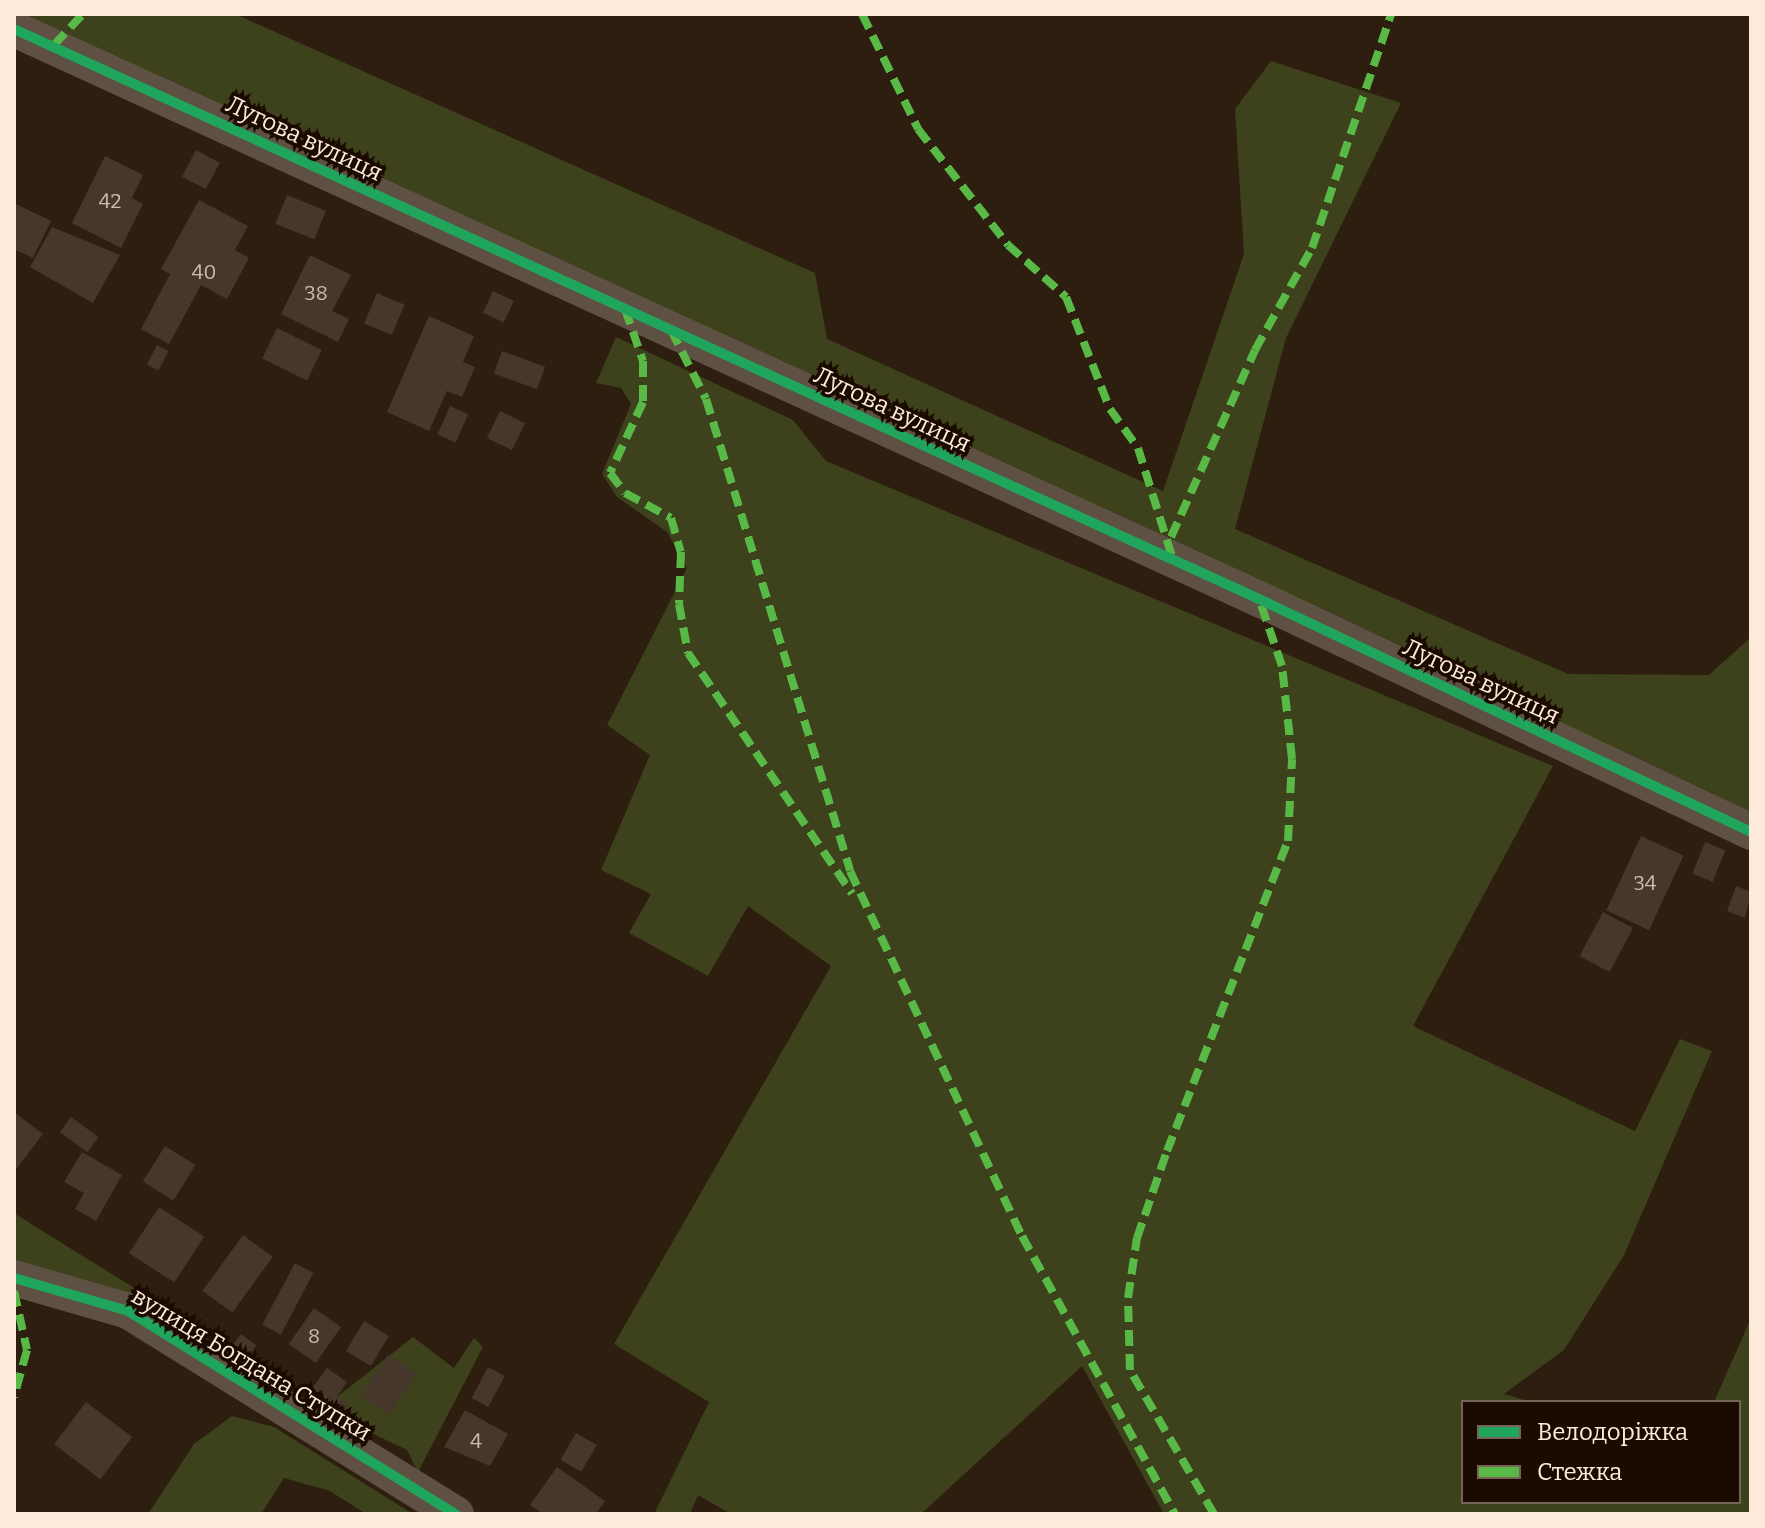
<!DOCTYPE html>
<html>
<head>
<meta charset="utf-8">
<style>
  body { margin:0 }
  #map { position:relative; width:1765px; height:1528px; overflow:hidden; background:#2d1e0f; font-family:Bitter,serif }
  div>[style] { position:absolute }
  .green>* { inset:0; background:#3d411c }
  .building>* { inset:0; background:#46362b; transform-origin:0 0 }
  .minor>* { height:36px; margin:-18px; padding:0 18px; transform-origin:18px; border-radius:18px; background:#5f5044 }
  .quiet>* { height:8px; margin-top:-4px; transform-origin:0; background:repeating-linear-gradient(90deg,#58b947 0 16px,transparent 0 24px) }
  .cycleway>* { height:10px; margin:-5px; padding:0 5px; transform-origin:5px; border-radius:5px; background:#20a55d }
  span { translate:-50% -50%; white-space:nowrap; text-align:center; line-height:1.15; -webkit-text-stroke:7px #1a0a00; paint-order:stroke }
  .number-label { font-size:20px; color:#d0bdae }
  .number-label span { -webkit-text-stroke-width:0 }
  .street-label { font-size:24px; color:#feeada }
  .frame { position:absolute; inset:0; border:16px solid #feeada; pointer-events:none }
  .legend { position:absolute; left:1461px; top:1400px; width:280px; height:104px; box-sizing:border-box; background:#1a0a00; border:2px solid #756457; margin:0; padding:10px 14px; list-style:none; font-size:24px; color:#feeada }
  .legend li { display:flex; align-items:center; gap:16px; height:40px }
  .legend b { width:40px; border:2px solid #756457 }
</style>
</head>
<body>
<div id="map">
  <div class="green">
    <div style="clip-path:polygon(14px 14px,235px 14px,815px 273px,827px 339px,1163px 491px,1244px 254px,1235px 109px,1271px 61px,1401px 103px,1286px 338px,1235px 529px,1568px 674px,1709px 675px,1751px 637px,1751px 821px)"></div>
    <div style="clip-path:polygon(616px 337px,793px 420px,826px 461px,1553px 766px,1413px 1026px,1635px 1131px,1680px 1039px,1712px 1051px,1624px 1255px,1564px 1350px,1504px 1394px,1531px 1402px,1463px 1402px,1463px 1502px,1739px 1502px,1739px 1402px,1714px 1402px,1751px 1318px,1751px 1514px,1164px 1514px,1082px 1366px,921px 1514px,731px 1514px,698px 1495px,690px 1514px,654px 1514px,709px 1402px,614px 1344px,831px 966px,748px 906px,708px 976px,629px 933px,651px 894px,601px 870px,650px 755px,607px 725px,687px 568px,667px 532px,617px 497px,602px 474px,631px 404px,621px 388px,596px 383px)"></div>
    <div style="clip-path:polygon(14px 1213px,44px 1232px,178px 1315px,169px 1322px,14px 1270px)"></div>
    <div style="clip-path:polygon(413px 1337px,454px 1368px,474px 1338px,483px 1347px,418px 1472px,407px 1450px,338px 1417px,347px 1405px,337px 1397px)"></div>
    <div style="clip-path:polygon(232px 1416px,274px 1427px,413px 1514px,366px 1514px,330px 1491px,284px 1478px,261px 1514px,148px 1514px,194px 1444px)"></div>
  </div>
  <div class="building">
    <div style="left:196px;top:150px;width:27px;height:30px;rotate:28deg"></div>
    <div style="clip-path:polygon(105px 156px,143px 175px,132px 198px,143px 204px,121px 248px,72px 223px)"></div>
    <div style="left:287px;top:195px;width:42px;height:31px;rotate:22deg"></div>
    <div style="clip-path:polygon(199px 200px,248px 226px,235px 250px,249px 258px,227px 299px,201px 285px,169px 344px,141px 329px,170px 274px,161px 269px)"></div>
    <div style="clip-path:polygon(14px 203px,51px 221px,33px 258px,14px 249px)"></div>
    <div style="clip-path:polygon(52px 227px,120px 255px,93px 303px,30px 267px)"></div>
    <div style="clip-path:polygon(310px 255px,351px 275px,332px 311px,349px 319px,338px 342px,281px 314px)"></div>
    <div style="left:493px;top:291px;width:23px;height:24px;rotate:25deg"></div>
    <div style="left:377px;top:293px;width:30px;height:33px;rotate:23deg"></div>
    <div style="clip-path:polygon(429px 316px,474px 336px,463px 362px,475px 367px,462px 397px,447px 391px,429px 431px,387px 412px)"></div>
    <div style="left:277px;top:328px;width:50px;height:34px;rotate:26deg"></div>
    <div style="left:157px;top:345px;width:13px;height:22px;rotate:27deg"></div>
    <div style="left:502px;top:351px;width:46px;height:24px;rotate:20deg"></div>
    <div style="left:450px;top:406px;width:20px;height:31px;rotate:24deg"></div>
    <div style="left:500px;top:411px;width:28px;height:30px;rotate:26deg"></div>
    <div style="left:1641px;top:836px;width:47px;height:82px;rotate:25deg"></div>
    <div style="left:1705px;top:842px;width:22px;height:34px;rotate:22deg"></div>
    <div style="clip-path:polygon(1736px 886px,1751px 892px,1745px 918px,1727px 911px)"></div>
    <div style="left:1603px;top:912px;width:34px;height:50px;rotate:28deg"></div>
    <div style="clip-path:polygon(14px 1112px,43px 1134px,14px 1172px)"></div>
    <div style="left:71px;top:1117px;width:34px;height:19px;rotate:36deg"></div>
    <div style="left:165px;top:1146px;width:36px;height:42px;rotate:32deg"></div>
    <div style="clip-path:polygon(82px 1152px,122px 1175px,96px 1221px,75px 1209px,84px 1193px,64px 1182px)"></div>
    <div style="left:159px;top:1207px;width:54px;height:55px;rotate:33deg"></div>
    <div style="left:243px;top:1235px;width:37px;height:69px;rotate:36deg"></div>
    <div style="left:295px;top:1263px;width:21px;height:70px;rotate:28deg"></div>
    <div style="left:314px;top:1308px;width:33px;height:44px;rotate:35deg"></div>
    <div style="left:364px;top:1321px;width:29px;height:35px;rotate:31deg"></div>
    <div style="left:241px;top:1334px;width:19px;height:19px;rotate:36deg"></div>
    <div style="left:388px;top:1355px;width:34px;height:49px;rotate:34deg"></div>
    <div style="left:488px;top:1367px;width:19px;height:35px;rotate:28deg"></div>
    <div style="clip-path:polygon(327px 1368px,347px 1382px,337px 1397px,347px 1404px,338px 1417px,307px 1395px)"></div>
    <div style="left:86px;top:1402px;width:58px;height:53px;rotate:37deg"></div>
    <div style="clip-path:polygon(465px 1410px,508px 1434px,490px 1466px,444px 1447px)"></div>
    <div style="left:576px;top:1433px;width:24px;height:31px;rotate:30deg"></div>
    <div style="clip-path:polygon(557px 1467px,605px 1501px,596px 1514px,543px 1514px,530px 1505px)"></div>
  </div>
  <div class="minor">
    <div style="left:14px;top:29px;width:1369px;rotate:24.6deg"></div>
    <div style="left:1259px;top:599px;width:544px;rotate:25.34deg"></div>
    <div style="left:14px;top:1278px;width:119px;rotate:16.1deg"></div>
    <div style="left:128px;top:1311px;width:386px;rotate:31.8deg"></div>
  </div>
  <div class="quiet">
    <div style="left:862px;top:14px;width:128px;rotate:64deg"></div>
    <div style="left:918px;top:129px;width:147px;rotate:52.2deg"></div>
    <div style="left:1008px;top:245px;width:78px;rotate:41.9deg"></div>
    <div style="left:1066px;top:297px;width:120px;rotate:68.6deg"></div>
    <div style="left:1110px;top:409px;width:48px;rotate:54.3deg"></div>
    <div style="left:1138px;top:448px;width:117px;rotate:72.6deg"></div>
    <div style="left:54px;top:45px;width:42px;rotate:-46.9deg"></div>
    <div style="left:625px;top:309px;width:55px;rotate:70.9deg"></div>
    <div style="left:643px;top:361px;width:41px;rotate:90deg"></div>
    <div style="left:643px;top:402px;width:78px;rotate:114.9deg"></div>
    <div style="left:610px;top:473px;width:25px;rotate:53deg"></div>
    <div style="left:625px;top:493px;width:52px;rotate:28.5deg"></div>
    <div style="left:671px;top:518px;width:35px;rotate:74deg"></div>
    <div style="left:681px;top:552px;width:52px;rotate:92.2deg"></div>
    <div style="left:679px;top:604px;width:50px;rotate:79.6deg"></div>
    <div style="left:688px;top:653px;width:291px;rotate:55.7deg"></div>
    <div style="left:671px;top:330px;width:77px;rotate:63.1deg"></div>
    <div style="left:706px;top:399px;width:493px;rotate:73deg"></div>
    <div style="left:850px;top:871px;width:403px;rotate:64.8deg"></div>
    <div style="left:1022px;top:1236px;width:317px;rotate:61.2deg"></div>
    <div style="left:1171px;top:537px;width:205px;rotate:-65.8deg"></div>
    <div style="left:1255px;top:350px;width:117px;rotate:-60.8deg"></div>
    <div style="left:1312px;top:248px;width:247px;rotate:-71.3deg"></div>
    <div style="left:14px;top:1291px;width:60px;rotate:77.6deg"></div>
    <div style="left:27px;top:1350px;width:49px;rotate:105.5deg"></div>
    <div style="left:1214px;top:1514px;width:167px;rotate:-120.3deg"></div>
    <div style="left:1130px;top:1370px;width:72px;rotate:-91.6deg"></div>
    <div style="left:1128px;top:1298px;width:61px;rotate:-81.5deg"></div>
    <div style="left:1137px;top:1238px;width:92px;rotate:-71deg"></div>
    <div style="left:1167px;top:1151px;width:333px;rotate:-68.7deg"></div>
    <div style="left:1288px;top:841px;width:82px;rotate:-87.2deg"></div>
    <div style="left:1292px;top:759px;width:94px;rotate:-96.1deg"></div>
    <div style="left:1282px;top:666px;width:71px;rotate:-108.9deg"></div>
  </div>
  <div class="cycleway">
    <div style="left:14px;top:29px;width:1369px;rotate:24.6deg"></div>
    <div style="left:1259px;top:599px;width:544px;rotate:25.34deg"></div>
    <div style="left:14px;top:1278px;width:119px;rotate:16.1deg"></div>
    <div style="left:128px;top:1311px;width:386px;rotate:31.8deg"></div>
  </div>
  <div class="number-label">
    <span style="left:110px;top:201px">42</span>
    <span style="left:204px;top:272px">40</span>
    <span style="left:316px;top:293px">38</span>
    <span style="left:1645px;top:883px">34</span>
    <span style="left:314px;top:1336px">8</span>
    <span style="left:476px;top:1441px">4</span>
  </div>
  <div class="street-label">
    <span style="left:304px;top:139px;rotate:25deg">Лугова вулиця</span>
    <span style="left:892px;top:410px;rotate:25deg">Лугова вулиця</span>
    <span style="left:1481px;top:682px;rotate:25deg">Лугова вулиця</span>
    <span style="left:251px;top:1365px;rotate:31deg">вулиця Богдана Ступки</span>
  </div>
  <div class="frame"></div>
  <ul class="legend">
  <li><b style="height:10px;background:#20a55d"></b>Велодоріжка</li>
  <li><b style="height:10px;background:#58b947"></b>Стежка</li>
  </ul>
</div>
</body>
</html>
